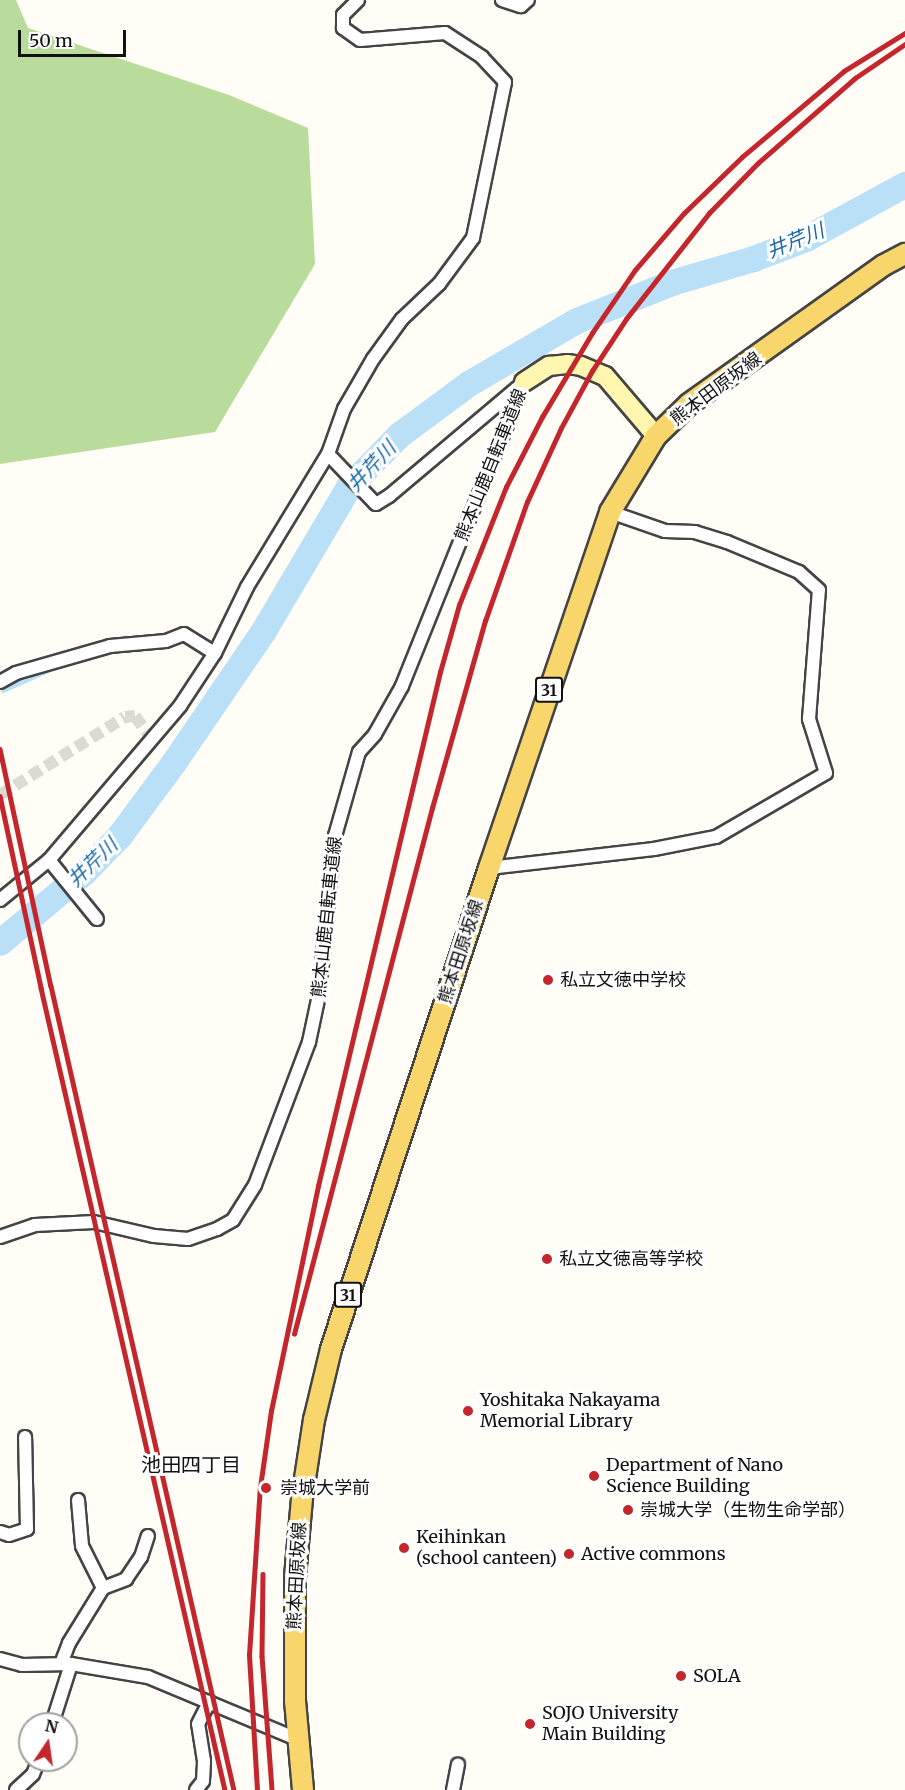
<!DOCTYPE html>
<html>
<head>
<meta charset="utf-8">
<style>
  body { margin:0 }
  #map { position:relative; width:905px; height:1790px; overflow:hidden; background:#fffdf5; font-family:Merriweather,"Noto Sans JP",serif }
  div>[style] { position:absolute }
  .forest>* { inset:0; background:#b9dc9c }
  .stream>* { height:4.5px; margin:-2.25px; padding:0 2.25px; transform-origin:2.25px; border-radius:2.25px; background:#b9e0f7 }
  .river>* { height:26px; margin:-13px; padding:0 13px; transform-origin:13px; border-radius:13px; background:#b9e0f7 }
  .minor-tunnel>* { height:12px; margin-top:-6px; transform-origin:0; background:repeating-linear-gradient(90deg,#dbdad3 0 12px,transparent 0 18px) }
  .roads { filter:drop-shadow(2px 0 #444) drop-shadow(-2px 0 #444) drop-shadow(0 2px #444) drop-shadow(0 -2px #444) }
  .minor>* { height:12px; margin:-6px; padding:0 6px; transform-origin:6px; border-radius:6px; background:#fff }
  .secondary>* { height:18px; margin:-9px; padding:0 9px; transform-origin:9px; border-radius:9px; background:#fff6b0 }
  .primary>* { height:20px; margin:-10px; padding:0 10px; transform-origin:10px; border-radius:10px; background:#f9d66b }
  .rail>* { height:4.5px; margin:-2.25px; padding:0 2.25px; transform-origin:2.25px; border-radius:2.25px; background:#c4262e }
  .dots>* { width:16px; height:16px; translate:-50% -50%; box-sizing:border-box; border:3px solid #fff; border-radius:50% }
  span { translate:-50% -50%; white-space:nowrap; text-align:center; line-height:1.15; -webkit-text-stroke:6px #fff; paint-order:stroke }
  .shield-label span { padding:2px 4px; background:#fff; border:2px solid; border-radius:4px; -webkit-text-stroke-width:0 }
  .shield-label { font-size:16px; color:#111; font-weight:700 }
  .street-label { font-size:18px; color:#111 }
  .poi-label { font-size:18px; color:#111 }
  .left { translate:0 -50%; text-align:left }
  .water-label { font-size:20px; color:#1768a6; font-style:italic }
  .neighbourhood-label { font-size:20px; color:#111 }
  .north { position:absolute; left:18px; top:1712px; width:60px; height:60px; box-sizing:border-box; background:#fff; border:2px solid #a0a0a0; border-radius:50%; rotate:13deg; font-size:16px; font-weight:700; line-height:24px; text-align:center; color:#111 }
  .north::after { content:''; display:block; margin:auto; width:21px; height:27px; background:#c4262e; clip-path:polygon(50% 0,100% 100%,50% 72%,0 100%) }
  .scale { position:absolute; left:18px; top:30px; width:108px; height:27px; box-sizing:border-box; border:3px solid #111; border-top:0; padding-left:8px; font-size:18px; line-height:21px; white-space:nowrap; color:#111; -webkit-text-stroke:4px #fff; paint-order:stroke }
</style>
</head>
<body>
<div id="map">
  <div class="forest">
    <div style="clip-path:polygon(0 0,16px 0,28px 28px,229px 95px,308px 128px,315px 264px,215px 432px,0 464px)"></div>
  </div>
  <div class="stream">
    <div style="left:3px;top:690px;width:51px;rotate:-24.1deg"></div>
  </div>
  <div class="river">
    <div style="left:0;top:943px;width:111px;rotate:-39.9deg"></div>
    <div style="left:85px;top:872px;width:50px;rotate:-45.8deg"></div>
    <div style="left:120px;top:836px;width:91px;rotate:-53.5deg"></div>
    <div style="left:174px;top:763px;width:160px;rotate:-55.7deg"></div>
    <div style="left:264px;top:631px;width:167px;rotate:-59.4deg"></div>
    <div style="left:349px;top:487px;width:73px;rotate:-45.6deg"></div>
    <div style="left:400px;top:435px;width:86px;rotate:-36.5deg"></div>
    <div style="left:469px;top:384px;width:125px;rotate:-30.3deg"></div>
    <div style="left:577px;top:321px;width:105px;rotate:-21.7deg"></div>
    <div style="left:675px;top:282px;width:82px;rotate:-16.2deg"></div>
    <div style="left:754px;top:259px;width:56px;rotate:-21deg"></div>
    <div style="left:806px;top:239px;width:113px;rotate:-28.6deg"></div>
  </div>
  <div class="minor-tunnel">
    <div style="left:0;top:795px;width:147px;rotate:-32deg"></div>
    <div style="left:125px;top:717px;width:10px;rotate:-6deg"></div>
    <div style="left:135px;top:716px;width:29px;rotate:54deg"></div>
  </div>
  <div class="roads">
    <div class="minor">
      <div style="left:502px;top:0;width:20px;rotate:18deg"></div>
      <div style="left:521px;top:6px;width:9px;rotate:-41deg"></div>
      <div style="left:328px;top:454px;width:69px;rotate:46.2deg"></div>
      <div style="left:376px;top:504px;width:15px;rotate:-32deg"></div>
      <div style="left:389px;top:496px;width:172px;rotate:-40.1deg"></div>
      <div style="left:0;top:682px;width:18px;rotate:-29deg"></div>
      <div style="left:16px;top:673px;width:98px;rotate:-16deg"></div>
      <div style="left:110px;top:646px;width:56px;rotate:-5.1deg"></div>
      <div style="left:166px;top:641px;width:19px;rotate:-21deg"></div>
      <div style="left:184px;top:634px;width:36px;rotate:32deg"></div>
      <div style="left:49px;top:860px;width:76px;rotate:50.9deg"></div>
      <div style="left:489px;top:868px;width:166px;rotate:-6.6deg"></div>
      <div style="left:654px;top:849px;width:63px;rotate:-11deg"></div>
      <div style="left:716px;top:837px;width:127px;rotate:-30.2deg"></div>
      <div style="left:826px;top:773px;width:57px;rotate:-107.5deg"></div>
      <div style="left:809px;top:719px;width:129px;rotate:-85.6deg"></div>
      <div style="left:819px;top:590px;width:27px;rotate:-138deg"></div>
      <div style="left:799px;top:572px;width:78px;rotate:-157.4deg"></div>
      <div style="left:727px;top:542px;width:34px;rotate:-163deg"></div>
      <div style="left:695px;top:532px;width:30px;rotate:-178deg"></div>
      <div style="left:665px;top:531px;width:58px;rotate:-160.9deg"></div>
      <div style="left:0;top:900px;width:63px;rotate:-39.2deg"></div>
      <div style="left:49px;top:860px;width:202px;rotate:-49.6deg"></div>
      <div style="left:180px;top:706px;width:64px;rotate:-56.6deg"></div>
      <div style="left:215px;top:653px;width:73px;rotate:-64.1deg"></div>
      <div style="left:247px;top:587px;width:156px;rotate:-58.7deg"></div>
      <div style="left:328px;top:454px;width:48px;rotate:-70.4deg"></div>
      <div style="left:344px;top:409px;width:58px;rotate:-59.9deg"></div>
      <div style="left:373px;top:359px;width:49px;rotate:-54.1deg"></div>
      <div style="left:402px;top:319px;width:51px;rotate:-43.4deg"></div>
      <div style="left:439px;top:284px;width:57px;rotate:-53.5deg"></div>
      <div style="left:473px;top:238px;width:159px;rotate:-78.4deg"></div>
      <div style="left:505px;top:82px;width:34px;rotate:-133deg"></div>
      <div style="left:482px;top:57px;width:44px;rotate:-147deg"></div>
      <div style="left:445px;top:33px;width:85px;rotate:175.3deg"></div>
      <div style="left:360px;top:40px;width:21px;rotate:-145deg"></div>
      <div style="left:343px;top:28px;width:13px;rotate:-90deg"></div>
      <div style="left:343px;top:15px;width:21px;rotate:-45deg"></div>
      <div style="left:0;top:1237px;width:37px;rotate:-19deg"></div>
      <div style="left:35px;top:1225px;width:59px;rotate:-2.9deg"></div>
      <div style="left:94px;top:1222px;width:62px;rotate:13.1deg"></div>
      <div style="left:154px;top:1236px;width:34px;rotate:5deg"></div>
      <div style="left:188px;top:1239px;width:31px;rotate:-19deg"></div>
      <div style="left:217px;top:1229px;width:18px;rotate:-29deg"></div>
      <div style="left:233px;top:1220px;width:41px;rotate:-57.8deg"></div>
      <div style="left:255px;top:1185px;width:153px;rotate:-69.3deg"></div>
      <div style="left:309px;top:1042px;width:48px;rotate:-78deg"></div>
      <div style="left:319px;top:995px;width:160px;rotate:-84.3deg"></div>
      <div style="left:335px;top:836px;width:87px;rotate:-74.1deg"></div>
      <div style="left:359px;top:752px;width:24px;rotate:-48deg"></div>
      <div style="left:375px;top:734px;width:55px;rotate:-60.6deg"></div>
      <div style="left:402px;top:686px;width:328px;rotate:-68.1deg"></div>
      <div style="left:78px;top:1500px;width:46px;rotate:85deg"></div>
      <div style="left:82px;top:1546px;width:47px;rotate:63.4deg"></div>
      <div style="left:0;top:1532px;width:9px;rotate:18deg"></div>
      <div style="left:9px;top:1535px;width:19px;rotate:-18deg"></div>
      <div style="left:27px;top:1529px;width:92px;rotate:-91.2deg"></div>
      <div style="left:0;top:1659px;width:23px;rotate:15deg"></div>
      <div style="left:22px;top:1665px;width:49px;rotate:-1.2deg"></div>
      <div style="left:71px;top:1664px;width:78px;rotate:9.6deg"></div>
      <div style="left:148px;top:1677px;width:161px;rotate:22.6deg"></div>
      <div style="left:61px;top:1664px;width:22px;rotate:-69deg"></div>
      <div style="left:69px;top:1643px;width:65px;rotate:-58.3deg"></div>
      <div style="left:103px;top:1588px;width:25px;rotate:-21deg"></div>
      <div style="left:126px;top:1579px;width:27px;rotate:-56deg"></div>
      <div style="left:141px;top:1557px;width:22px;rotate:-72deg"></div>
      <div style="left:52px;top:1724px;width:63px;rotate:-72.4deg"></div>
      <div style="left:16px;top:1790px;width:23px;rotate:-43deg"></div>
      <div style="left:33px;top:1774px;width:15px;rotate:-67deg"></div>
      <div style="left:196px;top:1790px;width:11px;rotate:-52deg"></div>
      <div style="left:203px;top:1781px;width:20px;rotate:-87deg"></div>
      <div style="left:204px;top:1761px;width:37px;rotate:-99deg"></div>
      <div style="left:198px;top:1724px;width:25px;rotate:-63deg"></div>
      <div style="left:453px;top:1790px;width:26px;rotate:-79deg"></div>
    </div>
    <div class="secondary">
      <div style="left:524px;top:382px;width:30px;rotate:-33deg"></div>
      <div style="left:549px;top:366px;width:18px;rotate:-6deg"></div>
      <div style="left:567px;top:364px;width:14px;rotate:8deg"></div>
      <div style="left:581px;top:366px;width:26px;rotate:23deg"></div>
      <div style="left:605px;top:376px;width:79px;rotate:49.6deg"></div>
    </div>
    <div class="primary">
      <div style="left:303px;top:1790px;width:89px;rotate:-95.1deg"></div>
      <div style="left:295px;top:1701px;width:124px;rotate:-90deg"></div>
      <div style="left:295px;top:1577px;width:79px;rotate:-84.9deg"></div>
      <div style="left:302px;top:1498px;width:79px;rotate:-81.3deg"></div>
      <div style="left:314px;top:1420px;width:73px;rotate:-76.5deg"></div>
      <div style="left:331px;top:1349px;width:506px;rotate:-71.82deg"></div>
      <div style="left:489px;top:868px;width:376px;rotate:-71.2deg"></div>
      <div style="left:610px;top:512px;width:89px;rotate:-58.8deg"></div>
      <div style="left:656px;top:436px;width:46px;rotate:-44.1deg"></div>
      <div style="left:689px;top:404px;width:239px;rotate:-35.5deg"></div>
      <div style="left:884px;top:265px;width:24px;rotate:-28deg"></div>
    </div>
  </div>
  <div class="rail">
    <div style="left:0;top:749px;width:242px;rotate:77.9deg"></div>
    <div style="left:51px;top:986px;width:825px;rotate:77.18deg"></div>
    <div style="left:0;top:796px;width:196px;rotate:77.9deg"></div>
    <div style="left:41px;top:988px;width:823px;rotate:77.08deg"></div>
    <div style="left:294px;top:1334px;width:544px;rotate:-75.3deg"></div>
    <div style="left:432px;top:808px;width:194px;rotate:-74.2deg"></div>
    <div style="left:485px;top:621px;width:126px;rotate:-70.6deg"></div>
    <div style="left:527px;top:502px;width:81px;rotate:-65.3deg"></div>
    <div style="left:561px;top:428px;width:65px;rotate:-61.5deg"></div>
    <div style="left:592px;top:371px;width:62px;rotate:-56.8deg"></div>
    <div style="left:626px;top:319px;width:135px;rotate:-51.9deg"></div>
    <div style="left:709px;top:213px;width:70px;rotate:-45.6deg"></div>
    <div style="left:758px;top:163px;width:129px;rotate:-41.2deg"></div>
    <div style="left:855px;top:78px;width:60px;rotate:-34.2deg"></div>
    <div style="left:263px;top:1574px;width:82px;rotate:90.7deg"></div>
    <div style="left:262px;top:1656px;width:134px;rotate:85.7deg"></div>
    <div style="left:257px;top:1790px;width:135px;rotate:-93.4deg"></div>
    <div style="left:249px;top:1655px;width:168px;rotate:-86.3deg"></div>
    <div style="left:260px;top:1487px;width:77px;rotate:-81.8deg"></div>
    <div style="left:271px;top:1411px;width:230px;rotate:-78.2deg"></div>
    <div style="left:318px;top:1186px;width:528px;rotate:-76.65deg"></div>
    <div style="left:440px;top:672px;width:70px;rotate:-74.2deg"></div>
    <div style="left:459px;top:605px;width:127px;rotate:-68.3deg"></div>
    <div style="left:506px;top:487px;width:79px;rotate:-62.8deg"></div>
    <div style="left:542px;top:417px;width:98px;rotate:-59.2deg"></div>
    <div style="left:592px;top:333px;width:76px;rotate:-55.7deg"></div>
    <div style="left:635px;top:270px;width:75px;rotate:-49.3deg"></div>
    <div style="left:684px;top:213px;width:81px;rotate:-44deg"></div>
    <div style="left:742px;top:157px;width:133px;rotate:-40.1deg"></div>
    <div style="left:844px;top:71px;width:72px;rotate:-31.9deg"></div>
  </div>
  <div class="dots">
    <div style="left:548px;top:980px;background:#c4262e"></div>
    <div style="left:547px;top:1259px;background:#c4262e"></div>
    <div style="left:468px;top:1411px;background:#c4262e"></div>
    <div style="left:594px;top:1476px;background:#c4262e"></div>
    <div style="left:266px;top:1488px;background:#c4262e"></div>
    <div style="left:628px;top:1510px;background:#c4262e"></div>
    <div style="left:404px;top:1548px;background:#c4262e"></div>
    <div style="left:569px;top:1554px;background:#c4262e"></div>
    <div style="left:681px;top:1676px;background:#c4262e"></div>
    <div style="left:530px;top:1724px;background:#c4262e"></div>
  </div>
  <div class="shield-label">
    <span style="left:549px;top:690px">31</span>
    <span style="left:348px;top:1295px">31</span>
  </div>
  <div class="street-label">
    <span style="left:716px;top:389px;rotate:-37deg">熊本田原坂線</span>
    <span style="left:491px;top:465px;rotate:-68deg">熊本山鹿自転車道線</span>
    <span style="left:327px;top:917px;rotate:-84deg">熊本山鹿自転車道線</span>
    <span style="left:461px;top:952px;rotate:-72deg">熊本田原坂線</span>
    <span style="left:297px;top:1576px;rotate:-87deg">熊本田原坂線</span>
  </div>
  <div class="poi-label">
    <span class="left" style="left:560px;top:980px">私立文徳中学校</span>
    <span class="left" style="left:559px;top:1259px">私立文徳高等学校</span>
    <span class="left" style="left:480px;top:1411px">Yoshitaka Nakayama<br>Memorial Library</span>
    <span class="left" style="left:606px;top:1476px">Department of Nano<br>Science Building</span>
    <span class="left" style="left:280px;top:1488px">崇城大学前</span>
    <span class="left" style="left:640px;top:1510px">崇城大学（生物生命学部）</span>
    <span class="left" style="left:416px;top:1548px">Keihinkan<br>(school canteen)</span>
    <span class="left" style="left:581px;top:1554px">Active commons</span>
    <span class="left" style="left:693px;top:1676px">SOLA</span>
    <span class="left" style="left:542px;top:1724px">SOJO University<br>Main Building</span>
  </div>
  <div class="water-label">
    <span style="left:795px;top:240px;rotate:-22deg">井芹川</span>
    <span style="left:371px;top:466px;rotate:-47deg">井芹川</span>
    <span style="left:92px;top:862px;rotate:-44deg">井芹川</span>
  </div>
  <div class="neighbourhood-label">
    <span style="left:191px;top:1464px">池田四丁目</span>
  </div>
  <div class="north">N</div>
  <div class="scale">50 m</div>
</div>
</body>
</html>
